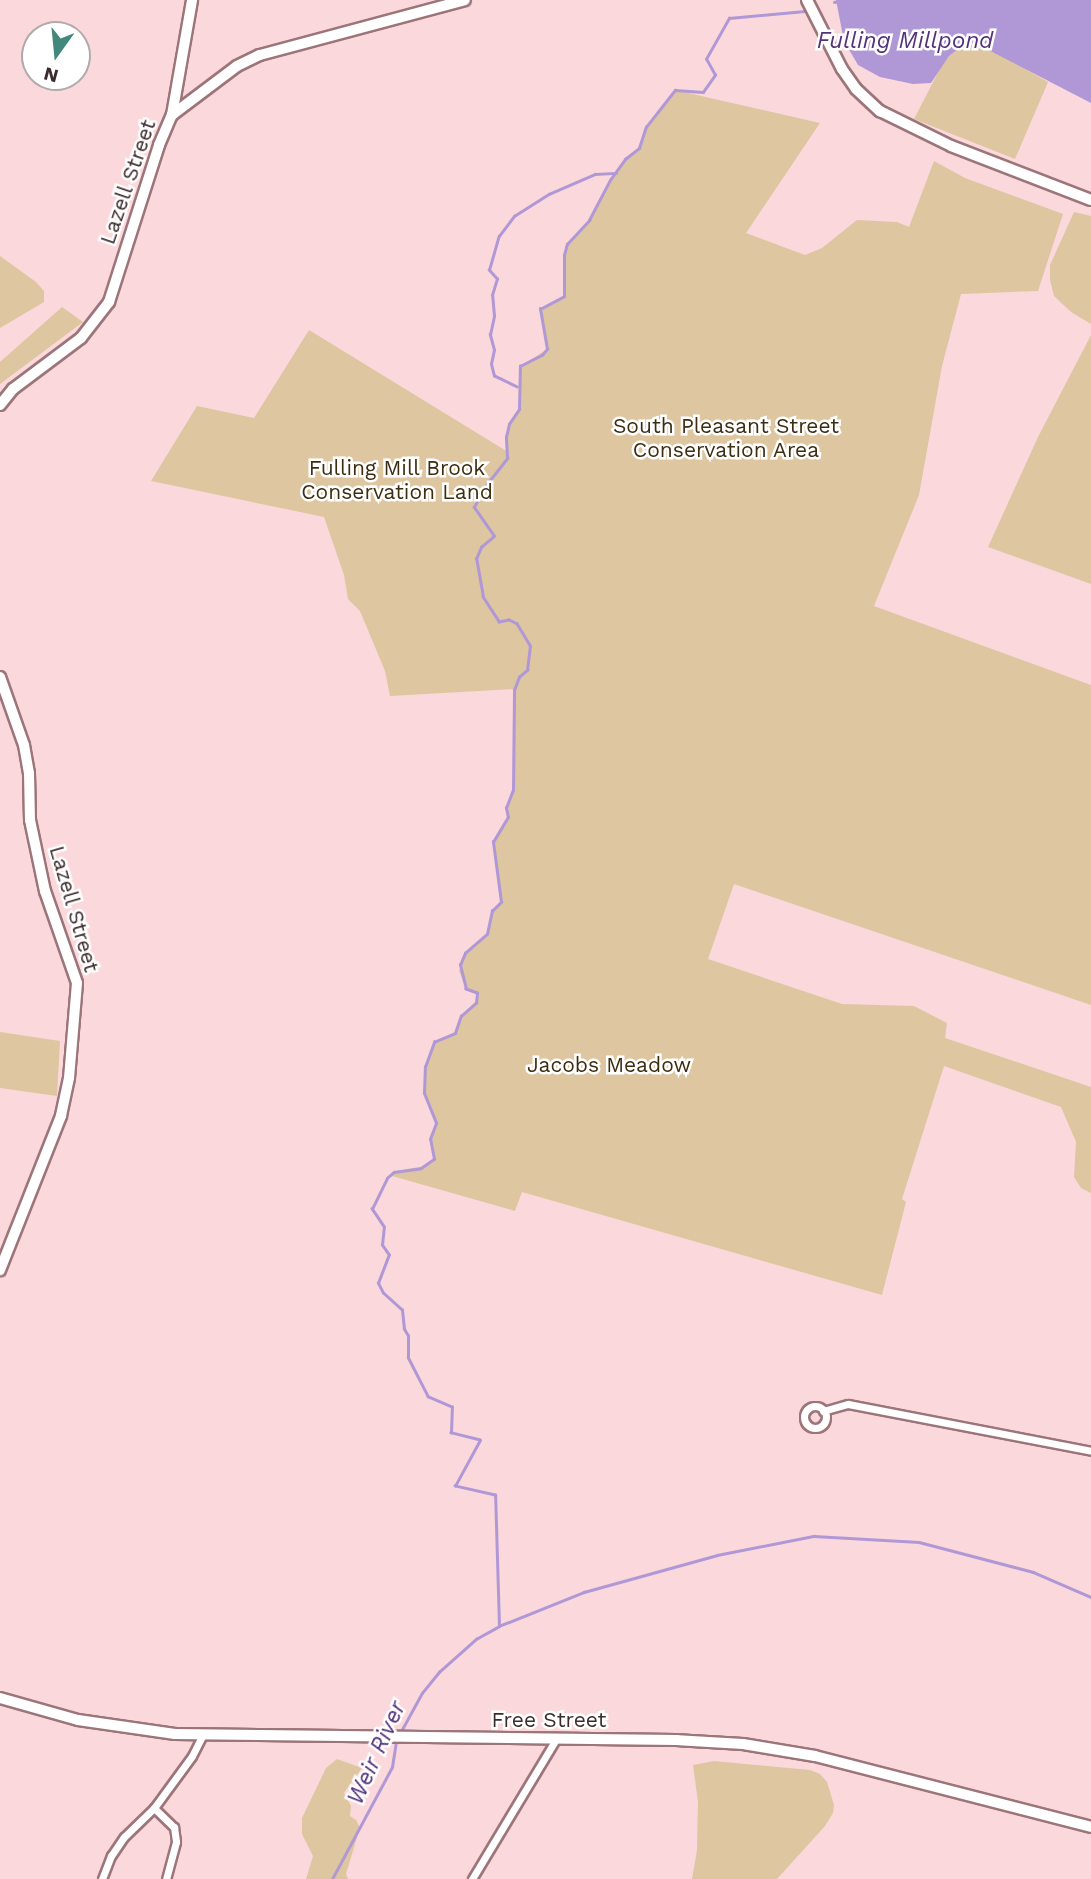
<!DOCTYPE html>
<html>
<head>
<meta charset="utf-8">
<style>
  body { margin:0 }
  #map { position:relative; width:1091px; height:1879px; overflow:hidden; background:#fbd8db; font-family:"Work Sans",sans-serif }
  div>[style] { position:absolute }
  .green>* { inset:0; background:#dec6a1 }
  .water>* { inset:0; background:#b098d6 }
  .stream>* { height:2.5px; margin:-1.25px; padding:0 1.25px; transform-origin:1.25px; border-radius:1.25px; background:#b098d6 }
  .roads { filter:drop-shadow(2px 0 #9c757a) drop-shadow(-2px 0 #9c757a) drop-shadow(0 2px #9c757a) drop-shadow(0 -2px #9c757a) }
  .street>* { height:7px; margin:-3.5px; padding:0 3.5px; transform-origin:3.5px; border-radius:3.5px; background:#fff }
  .street>.ring { margin:-3.5px; padding:0; box-sizing:content-box; background:none; border:7px solid #fff; border-radius:50% }
  .secondary>* { height:10px; margin:-5px; padding:0 5px; transform-origin:5px; border-radius:5px; background:#fff }
  span { translate:-50% -50%; white-space:nowrap; text-align:center; line-height:1.15; -webkit-text-stroke:5px #fff; paint-order:stroke }
  .street-label { font-size:21px; color:#3b2b2d }
  .park-label { font-size:21px; color:#3d2d11 }
  .water-label { font-size:23px; color:#53327b; font-style:italic }
  .north { position:absolute; left:21px; top:21px; width:70px; height:70px; box-sizing:border-box; background:#fff; border:2px solid #b1aaab; border-radius:50%; rotate:195deg; font-size:19px; font-weight:700; line-height:28px; text-align:center; color:#3b2b2d }
  .north::after { content:''; display:block; margin:auto; width:24px; height:32px; background:#43887d; clip-path:polygon(50% 0,100% 100%,50% 72%,0 100%) }
</style>
</head>
<body>
<div id="map">
  <div class="green">
    <div style="clip-path:polygon(965px 44px,990px 49px,1048px 82px,1015px 159px,914px 119px,945px 59px)"></div>
    <div style="clip-path:polygon(675px 90px,820px 123px,746px 233px,805px 255px,822px 248px,857px 220px,897px 222px,909px 227px,934px 161px,965px 178px,1063px 214px,1038px 291px,961px 294px,942px 366px,919px 495px,874px 606px,1091px 685px,1091px 1005px,734px 884px,708px 959px,842px 1004px,914px 1006px,947px 1023px,945px 1038px,1091px 1087px,1091px 1193px,1081px 1188px,1074px 1177px,1076px 1142px,1061px 1107px,944px 1066px,902px 1199px,906px 1202px,882px 1295px,522px 1192px,515px 1211px,392px 1176px,395px 1171px,425px 1166px,434px 1159px,430px 1139px,436px 1123px,424px 1093px,425px 1067px,434px 1042px,455px 1033px,461px 1016px,478px 999px,477px 993px,466px 989px,459px 971px,465px 953px,487px 934px,492px 911px,501px 902px,493px 842px,507px 821px,506px 808px,513px 790px,515px 689px,390px 696px,385px 671px,360px 611px,348px 599px,344px 575px,324px 517px,151px 481px,197px 406px,254px 418px,309px 330px,508px 452px,506px 437px,509px 424px,519px 409px,519px 368px,547px 349px,540px 309px,564px 296px,564px 255px,567px 244px,589px 220px,610px 180px,625px 159px,639px 148px,646px 127px)"></div>
    <div style="clip-path:polygon(1074px 212px,1091px 216px,1091px 324px,1071px 312px,1054px 296px,1050px 280px,1050px 265px)"></div>
    <div style="clip-path:polygon(0 256px,36px 282px,44px 291px,44px 302px,0 328px)"></div>
    <div style="clip-path:polygon(62px 307px,83px 322px,0 384px,0 362px)"></div>
    <div style="clip-path:polygon(1091px 335px,1091px 584px,988px 547px,1038px 437px)"></div>
    <div style="clip-path:polygon(0 1032px,60px 1041px,57px 1096px,0 1088px)"></div>
    <div style="clip-path:polygon(337px 1759px,362px 1768px,344px 1793px,351px 1806px,350px 1816px,356px 1820px,360px 1828px,346px 1874px,348px 1879px,306px 1879px,313px 1856px,302px 1834px,302px 1818px,326px 1768px)"></div>
    <div style="clip-path:polygon(714px 1761px,810px 1770px,820px 1774px,827px 1782px,834px 1805px,833px 1813px,825px 1826px,777px 1879px,692px 1879px,697px 1850px,698px 1802px,693px 1765px)"></div>
  </div>
  <div class="water">
    <div style="clip-path:polygon(836px 0,1091px 0,1091px 103px,975px 43px,965px 44px,949px 56px,931px 83px,913px 84px,880px 77px,858px 65px,844px 41px)"></div>
  </div>
  <div class="stream">
    <div style="left:834px;top:2px;width:8px;rotate:-14deg"></div>
    <div style="left:517px;top:387px;width:25px;rotate:-154deg"></div>
    <div style="left:494px;top:376px;width:12px;rotate:-104deg"></div>
    <div style="left:491px;top:364px;width:14px;rotate:-78deg"></div>
    <div style="left:494px;top:350px;width:16px;rotate:-105deg"></div>
    <div style="left:490px;top:335px;width:19px;rotate:-78deg"></div>
    <div style="left:494px;top:316px;width:21px;rotate:-95deg"></div>
    <div style="left:492px;top:295px;width:17px;rotate:-73deg"></div>
    <div style="left:497px;top:279px;width:12px;rotate:-132deg"></div>
    <div style="left:489px;top:270px;width:35px;rotate:-74deg"></div>
    <div style="left:499px;top:236px;width:25px;rotate:-53deg"></div>
    <div style="left:514px;top:216px;width:41px;rotate:-32.2deg"></div>
    <div style="left:549px;top:194px;width:50px;rotate:-23.5deg"></div>
    <div style="left:595px;top:174px;width:21px;rotate:-3deg"></div>
    <div style="left:499px;top:1626px;width:131px;rotate:-91.7deg"></div>
    <div style="left:495px;top:1495px;width:41px;rotate:-167.3deg"></div>
    <div style="left:455px;top:1486px;width:52px;rotate:-61.5deg"></div>
    <div style="left:480px;top:1440px;width:30px;rotate:-166deg"></div>
    <div style="left:451px;top:1433px;width:26px;rotate:-88deg"></div>
    <div style="left:452px;top:1407px;width:26px;rotate:-157deg"></div>
    <div style="left:428px;top:1397px;width:44px;rotate:-117.1deg"></div>
    <div style="left:408px;top:1358px;width:22px;rotate:-90deg"></div>
    <div style="left:408px;top:1336px;width:8px;rotate:-120deg"></div>
    <div style="left:404px;top:1329px;width:19px;rotate:-96deg"></div>
    <div style="left:402px;top:1310px;width:25px;rotate:-138deg"></div>
    <div style="left:383px;top:1293px;width:11px;rotate:-117deg"></div>
    <div style="left:378px;top:1283px;width:30px;rotate:-69deg"></div>
    <div style="left:389px;top:1255px;width:12px;rotate:-125deg"></div>
    <div style="left:382px;top:1245px;width:18px;rotate:-84deg"></div>
    <div style="left:384px;top:1227px;width:22px;rotate:-124deg"></div>
    <div style="left:372px;top:1209px;width:34px;rotate:-64deg"></div>
    <div style="left:387px;top:1178px;width:9px;rotate:-41deg"></div>
    <div style="left:394px;top:1172px;width:27px;rotate:-8deg"></div>
    <div style="left:421px;top:1168px;width:16px;rotate:-35deg"></div>
    <div style="left:434px;top:1159px;width:20px;rotate:-101deg"></div>
    <div style="left:430px;top:1139px;width:17px;rotate:-69deg"></div>
    <div style="left:436px;top:1123px;width:32px;rotate:-112deg"></div>
    <div style="left:424px;top:1093px;width:26px;rotate:-88deg"></div>
    <div style="left:425px;top:1067px;width:27px;rotate:-70deg"></div>
    <div style="left:434px;top:1042px;width:23px;rotate:-23deg"></div>
    <div style="left:455px;top:1033px;width:18px;rotate:-71deg"></div>
    <div style="left:461px;top:1016px;width:20px;rotate:-41deg"></div>
    <div style="left:476px;top:1003px;width:10px;rotate:-84deg"></div>
    <div style="left:477px;top:993px;width:12px;rotate:-160deg"></div>
    <div style="left:466px;top:989px;width:25px;rotate:-104deg"></div>
    <div style="left:460px;top:965px;width:13px;rotate:-67deg"></div>
    <div style="left:465px;top:953px;width:29px;rotate:-41deg"></div>
    <div style="left:487px;top:934px;width:24px;rotate:-78deg"></div>
    <div style="left:492px;top:911px;width:13px;rotate:-45deg"></div>
    <div style="left:501px;top:902px;width:61px;rotate:-97.6deg"></div>
    <div style="left:493px;top:842px;width:29px;rotate:-59deg"></div>
    <div style="left:508px;top:817px;width:9px;rotate:-103deg"></div>
    <div style="left:506px;top:808px;width:19px;rotate:-69deg"></div>
    <div style="left:513px;top:790px;width:100px;rotate:-89.4deg"></div>
    <div style="left:514px;top:690px;width:14px;rotate:-69deg"></div>
    <div style="left:519px;top:677px;width:11px;rotate:-41deg"></div>
    <div style="left:527px;top:670px;width:24px;rotate:-83deg"></div>
    <div style="left:530px;top:646px;width:26px;rotate:-121deg"></div>
    <div style="left:517px;top:624px;width:9px;rotate:-153deg"></div>
    <div style="left:509px;top:620px;width:10px;rotate:169deg"></div>
    <div style="left:499px;top:622px;width:30px;rotate:-123deg"></div>
    <div style="left:483px;top:597px;width:39px;rotate:-100deg"></div>
    <div style="left:476px;top:559px;width:13px;rotate:-67deg"></div>
    <div style="left:481px;top:547px;width:17px;rotate:-40deg"></div>
    <div style="left:494px;top:536px;width:35px;rotate:-125deg"></div>
    <div style="left:474px;top:507px;width:26px;rotate:-61deg"></div>
    <div style="left:487px;top:484px;width:33px;rotate:-52deg"></div>
    <div style="left:507px;top:458px;width:21px;rotate:-93deg"></div>
    <div style="left:506px;top:437px;width:13px;rotate:-77deg"></div>
    <div style="left:509px;top:424px;width:18px;rotate:-56deg"></div>
    <div style="left:519px;top:409px;width:43px;rotate:-88.7deg"></div>
    <div style="left:520px;top:366px;width:25px;rotate:-27deg"></div>
    <div style="left:542px;top:355px;width:8px;rotate:-50deg"></div>
    <div style="left:547px;top:349px;width:41px;rotate:-99.9deg"></div>
    <div style="left:540px;top:309px;width:27px;rotate:-28deg"></div>
    <div style="left:564px;top:296px;width:41px;rotate:-90deg"></div>
    <div style="left:564px;top:255px;width:11px;rotate:-75deg"></div>
    <div style="left:567px;top:244px;width:33px;rotate:-47deg"></div>
    <div style="left:589px;top:220px;width:45px;rotate:-62.3deg"></div>
    <div style="left:610px;top:180px;width:26px;rotate:-54deg"></div>
    <div style="left:625px;top:159px;width:18px;rotate:-38deg"></div>
    <div style="left:639px;top:148px;width:22px;rotate:-72deg"></div>
    <div style="left:646px;top:127px;width:47px;rotate:-51.9deg"></div>
    <div style="left:675px;top:90px;width:28px;rotate:4deg"></div>
    <div style="left:703px;top:92px;width:21px;rotate:-55deg"></div>
    <div style="left:715px;top:75px;width:18px;rotate:-119deg"></div>
    <div style="left:706px;top:59px;width:47px;rotate:-60.7deg"></div>
    <div style="left:729px;top:18px;width:76px;rotate:-5.3deg"></div>
    <div style="left:399px;top:1735px;width:48px;rotate:-61.3deg"></div>
    <div style="left:422px;top:1693px;width:27px;rotate:-51deg"></div>
    <div style="left:439px;top:1672px;width:50px;rotate:-41.7deg"></div>
    <div style="left:476px;top:1639px;width:26px;rotate:-29deg"></div>
    <div style="left:499px;top:1626px;width:92px;rotate:-21.8deg"></div>
    <div style="left:584px;top:1592px;width:138px;rotate:-15.5deg"></div>
    <div style="left:717px;top:1555px;width:99px;rotate:-11.1deg"></div>
    <div style="left:814px;top:1536px;width:105px;rotate:3.3deg"></div>
    <div style="left:919px;top:1542px;width:118px;rotate:14.7deg"></div>
    <div style="left:1033px;top:1572px;width:63px;rotate:23.3deg"></div>
    <div style="left:332px;top:1879px;width:127px;rotate:-61.8deg"></div>
    <div style="left:392px;top:1767px;width:26px;rotate:-81deg"></div>
  </div>
  <div class="roads">
    <div class="street">
      <div class="ring" style="left:804px;top:1406px;width:15px;height:15px"></div>
      <div style="left:823px;top:1411px;width:26px;rotate:-16deg"></div>
      <div style="left:848px;top:1404px;width:248px;rotate:10.9deg"></div>
      <div style="left:154px;top:1808px;width:28px;rotate:44deg"></div>
      <div style="left:174px;top:1827px;width:15px;rotate:82deg"></div>
      <div style="left:176px;top:1842px;width:38px;rotate:105deg"></div>
      <div style="left:102px;top:1879px;width:25px;rotate:-69deg"></div>
      <div style="left:111px;top:1856px;width:23px;rotate:-56deg"></div>
      <div style="left:124px;top:1837px;width:42px;rotate:-44deg"></div>
      <div style="left:154px;top:1808px;width:64px;rotate:-53.8deg"></div>
      <div style="left:192px;top:1756px;width:22px;rotate:-63deg"></div>
      <div style="left:472px;top:1879px;width:163px;rotate:-59deg"></div>
    </div>
    <div class="secondary">
      <div style="left:807px;top:0;width:77px;rotate:63.1deg"></div>
      <div style="left:842px;top:69px;width:24px;rotate:55deg"></div>
      <div style="left:856px;top:89px;width:33px;rotate:43deg"></div>
      <div style="left:880px;top:111px;width:79px;rotate:26.2deg"></div>
      <div style="left:951px;top:146px;width:150px;rotate:21.1deg"></div>
      <div style="left:172px;top:115px;width:117px;rotate:-80.1deg"></div>
      <div style="left:0;top:405px;width:21px;rotate:-51deg"></div>
      <div style="left:13px;top:389px;width:85px;rotate:-36.9deg"></div>
      <div style="left:81px;top:338px;width:46px;rotate:-52.1deg"></div>
      <div style="left:109px;top:302px;width:165px;rotate:-72.3deg"></div>
      <div style="left:159px;top:145px;width:33px;rotate:-67deg"></div>
      <div style="left:172px;top:115px;width:81px;rotate:-37deg"></div>
      <div style="left:237px;top:66px;width:25px;rotate:-26deg"></div>
      <div style="left:260px;top:55px;width:212px;rotate:-15deg"></div>
      <div style="left:0;top:677px;width:72px;rotate:70.6deg"></div>
      <div style="left:24px;top:745px;width:28px;rotate:80deg"></div>
      <div style="left:29px;top:773px;width:47px;rotate:88.8deg"></div>
      <div style="left:30px;top:820px;width:73px;rotate:78.1deg"></div>
      <div style="left:45px;top:891px;width:97px;rotate:70.8deg"></div>
      <div style="left:77px;top:983px;width:95px;rotate:94.8deg"></div>
      <div style="left:69px;top:1078px;width:39px;rotate:102deg"></div>
      <div style="left:61px;top:1116px;width:166px;rotate:111.6deg"></div>
      <div style="left:0;top:1698px;width:81px;rotate:15.8deg"></div>
      <div style="left:78px;top:1720px;width:98px;rotate:8.2deg"></div>
      <div style="left:175px;top:1734px;width:501px;rotate:0.69deg"></div>
      <div style="left:676px;top:1740px;width:67px;rotate:3.4deg"></div>
      <div style="left:743px;top:1744px;width:73px;rotate:9.5deg"></div>
      <div style="left:815px;top:1756px;width:285px;rotate:14.4deg"></div>
    </div>
  </div>
  <div class="street-label">
    <span style="left:128px;top:182px;rotate:-71deg">Lazell Street</span>
    <span style="left:74px;top:909px;rotate:74deg">Lazell Street</span>
    <span style="left:549px;top:1720px">Free Street</span>
  </div>
  <div class="park-label">
    <span style="left:726px;top:438px">South Pleasant Street<br>Conservation Area</span>
    <span style="left:397px;top:480px">Fulling Mill Brook<br>Conservation Land</span>
    <span style="left:609px;top:1065px">Jacobs Meadow</span>
  </div>
  <div class="water-label">
    <span style="left:905px;top:41px">Fulling Millpond</span>
    <span style="left:377px;top:1753px;rotate:-66deg">Weir River</span>
  </div>
  <div class="north">N</div>
</div>
</body>
</html>
